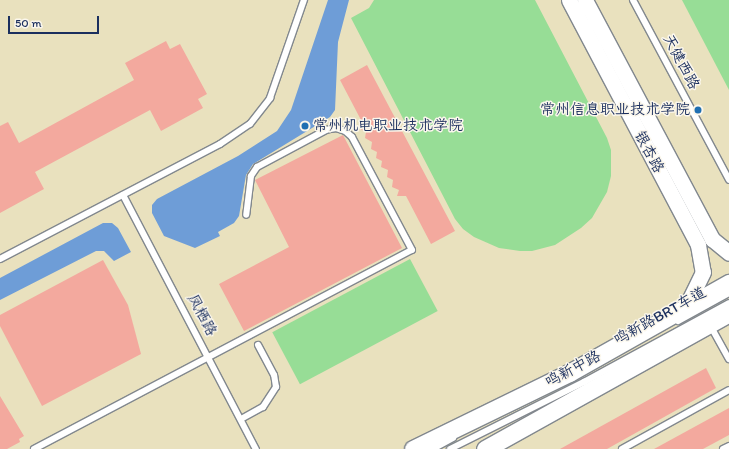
<!DOCTYPE html>
<html>
<head>
<meta charset="utf-8">
<style>
  body { margin:0 }
  #map { position:relative; width:729px; height:449px; overflow:hidden; background:#e9e1be; font-family:Itim,"LXGW WenKai TC",sans-serif }
  div>[style] { position:absolute }
  .green>* { inset:0; background:#97dd96; transform-origin:0 0 }
  .water>* { inset:0; background:#6e9dd7 }
  .building>* { inset:0; background:#f3a99e }
  .roads { filter:drop-shadow(1px 0 #82888e) drop-shadow(-1px 0 #82888e) drop-shadow(0 1px #82888e) drop-shadow(0 -1px #82888e) }
  .service>* { height:6px; margin:-3px; padding:0 3px; transform-origin:3px; border-radius:3px; background:#fff }
  .tertiary>* { height:15px; margin:-7.5px; padding:0 7.5px; transform-origin:7.5px; border-radius:7.5px; background:#fff }
  .secondary>* { height:17px; margin:-8.5px; padding:0 8.5px; transform-origin:8.5px; border-radius:8.5px; background:#fff }
  .dots>* { width:11px; height:11px; translate:-50% -50%; box-sizing:border-box; border:2px solid #fbf7ec; border-radius:50% }
  span { translate:-50% -50%; white-space:nowrap; text-align:center; line-height:1.15; -webkit-text-stroke:3px #fbf7ec; paint-order:stroke }
  .street-label { font-size:15px; color:#1b2f5e }
  .poi-label { font-size:15px; color:#1b2f5e }
  .right { translate:-100% -50%; text-align:right }
  .left { translate:0 -50%; text-align:left }
  .scale { position:absolute; left:8px; top:16px; width:91px; height:18px; box-sizing:border-box; border:2px solid #1b2f5e; border-top:0; padding-left:5px; font-size:12px; line-height:14px; white-space:nowrap; color:#1b2f5e; -webkit-text-stroke:3px #fbf7ec; paint-order:stroke }
</style>
</head>
<body>
<div id="map">
  <div class="green">
    <div style="clip-path:polygon(374px 0,535px 0,607px 138px,611px 150px,611px 176px,607px 192px,592px 218px,581px 228px,555px 245px,532px 251px,520px 251px,499px 248px,474px 237px,463px 229px,455px 219px,351px 18px,369px 8px)"></div>
    <div style="clip-path:polygon(682px 0,729px 0,729px 90px)"></div>
    <div style="left:410px;top:259px;width:59px;height:156px;rotate:62deg"></div>
  </div>
  <div class="water">
    <div style="clip-path:polygon(328px 0,349px 0,338px 42px,335px 110px,330px 117px,253px 164px,246px 175px,239px 216px,234px 223px,218px 232px,220px 236px,195px 248px,164px 236px,152px 213px,152px 205px,157px 199px,238px 156px,277px 131px,291px 110px)"></div>
    <div style="clip-path:polygon(103px 223px,112px 223px,118px 228px,131px 252px,114px 261px,104px 251px,96px 251px,0 300px,0 278px)"></div>
  </div>
  <div class="building">
    <div style="clip-path:polygon(166px 41px,170px 49px,180px 44px,207px 94px,198px 99px,203px 108px,161px 131px,150px 110px,35px 172px,44px 189px,0 213px,0 126px,8px 122px,19px 143px,134px 80px,125px 63px)"></div>
    <div style="clip-path:polygon(367px 65px,455px 231px,431px 244px,406px 196px,397px 196px,399px 190px,392px 187px,393px 180px,387px 177px,388px 170px,381px 167px,382px 161px,376px 158px,377px 152px,371px 149px,372px 142px,365px 138px,366px 132px,360px 129px,361px 120px,340px 80px)"></div>
    <div style="clip-path:polygon(343px 135px,402px 248px,244px 331px,219px 284px,289px 247px,255px 180px)"></div>
    <div style="clip-path:polygon(103px 260px,128px 305px,141px 354px,42px 406px,0 326px,0 315px)"></div>
    <div style="clip-path:polygon(706px 368px,716px 388px,607px 449px,560px 449px)"></div>
    <div style="clip-path:polygon(0 396px,24px 436px,19px 439px,20px 442px,7px 449px,0 449px)"></div>
    <div style="clip-path:polygon(729px 408px,729px 435px,703px 449px,654px 449px)"></div>
  </div>
  <div class="roads">
    <div class="service">
      <div style="left:633px;top:0;width:204px;rotate:61.9deg"></div>
      <div style="left:123px;top:195px;width:287px;rotate:62.4deg"></div>
      <div style="left:0;top:259px;width:248px;rotate:-27.6deg"></div>
      <div style="left:220px;top:144px;width:36px;rotate:-34deg"></div>
      <div style="left:250px;top:124px;width:33px;rotate:-52deg"></div>
      <div style="left:270px;top:98px;width:104px;rotate:-70.9deg"></div>
      <div style="left:678px;top:321px;width:58px;rotate:-28.8deg"></div>
      <div style="left:710px;top:325px;width:39px;rotate:61deg"></div>
      <div style="left:241px;top:419px;width:25px;rotate:-29deg"></div>
      <div style="left:263px;top:407px;width:24px;rotate:-57deg"></div>
      <div style="left:276px;top:387px;width:12px;rotate:-99deg"></div>
      <div style="left:274px;top:375px;width:34px;rotate:-118deg"></div>
      <div style="left:34px;top:449px;width:427px;rotate:-27.8deg"></div>
      <div style="left:412px;top:250px;width:128px;rotate:-118deg"></div>
      <div style="left:352px;top:137px;width:9px;rotate:-139deg"></div>
      <div style="left:345px;top:131px;width:9px;rotate:-162deg"></div>
      <div style="left:336px;top:128px;width:10px;rotate:169deg"></div>
      <div style="left:326px;top:130px;width:78px;rotate:151.8deg"></div>
      <div style="left:257px;top:167px;width:11px;rotate:124deg"></div>
      <div style="left:251px;top:176px;width:39px;rotate:97deg"></div>
      <div style="left:433px;top:449px;width:23px;rotate:-29deg"></div>
      <div style="left:450px;top:449px;width:150px;rotate:-26.6deg"></div>
      <div style="left:584px;top:382px;width:165px;rotate:-28.6deg"></div>
      <div style="left:622px;top:449px;width:122px;rotate:-28.9deg"></div>
      <div style="left:723px;top:449px;width:7px;rotate:-27deg"></div>
    </div>
    <div class="tertiary">
      <div style="left:569px;top:0;width:277px;rotate:62.2deg"></div>
      <div style="left:698px;top:245px;width:27px;rotate:80deg"></div>
      <div style="left:703px;top:272px;width:39px;rotate:116deg"></div>
      <div style="left:585px;top:0;width:271px;rotate:62deg"></div>
      <div style="left:712px;top:239px;width:22px;rotate:39deg"></div>
    </div>
    <div class="secondary">
      <div style="left:413px;top:449px;width:174px;rotate:-26deg"></div>
      <div style="left:569px;top:373px;width:184px;rotate:-29.4deg"></div>
      <div style="left:485px;top:449px;width:279px;rotate:-29.1deg"></div>
    </div>
  </div>
  <div class="dots">
    <div style="left:698px;top:110px;background:#1f6fb2"></div>
    <div style="left:305px;top:126px;background:#1f6fb2"></div>
  </div>
  <div class="street-label">
    <span style="left:681px;top:62px;rotate:62deg">天健西路</span>
    <span style="left:649px;top:152px;rotate:62deg">银杏路</span>
    <span style="left:202px;top:315px;rotate:62deg">凤栖路</span>
    <span style="left:660px;top:316px;rotate:-29deg">鸣新路BRT车道</span>
    <span style="left:573px;top:369px;rotate:-28deg">鸣新中路</span>
  </div>
  <div class="poi-label">
    <span class="right" style="left:690px;top:110px">常州信息职业技术学院</span>
    <span class="left" style="left:313px;top:126px">常州机电职业技术学院</span>
  </div>
  <div class="scale">50 m</div>
</div>
</body>
</html>
